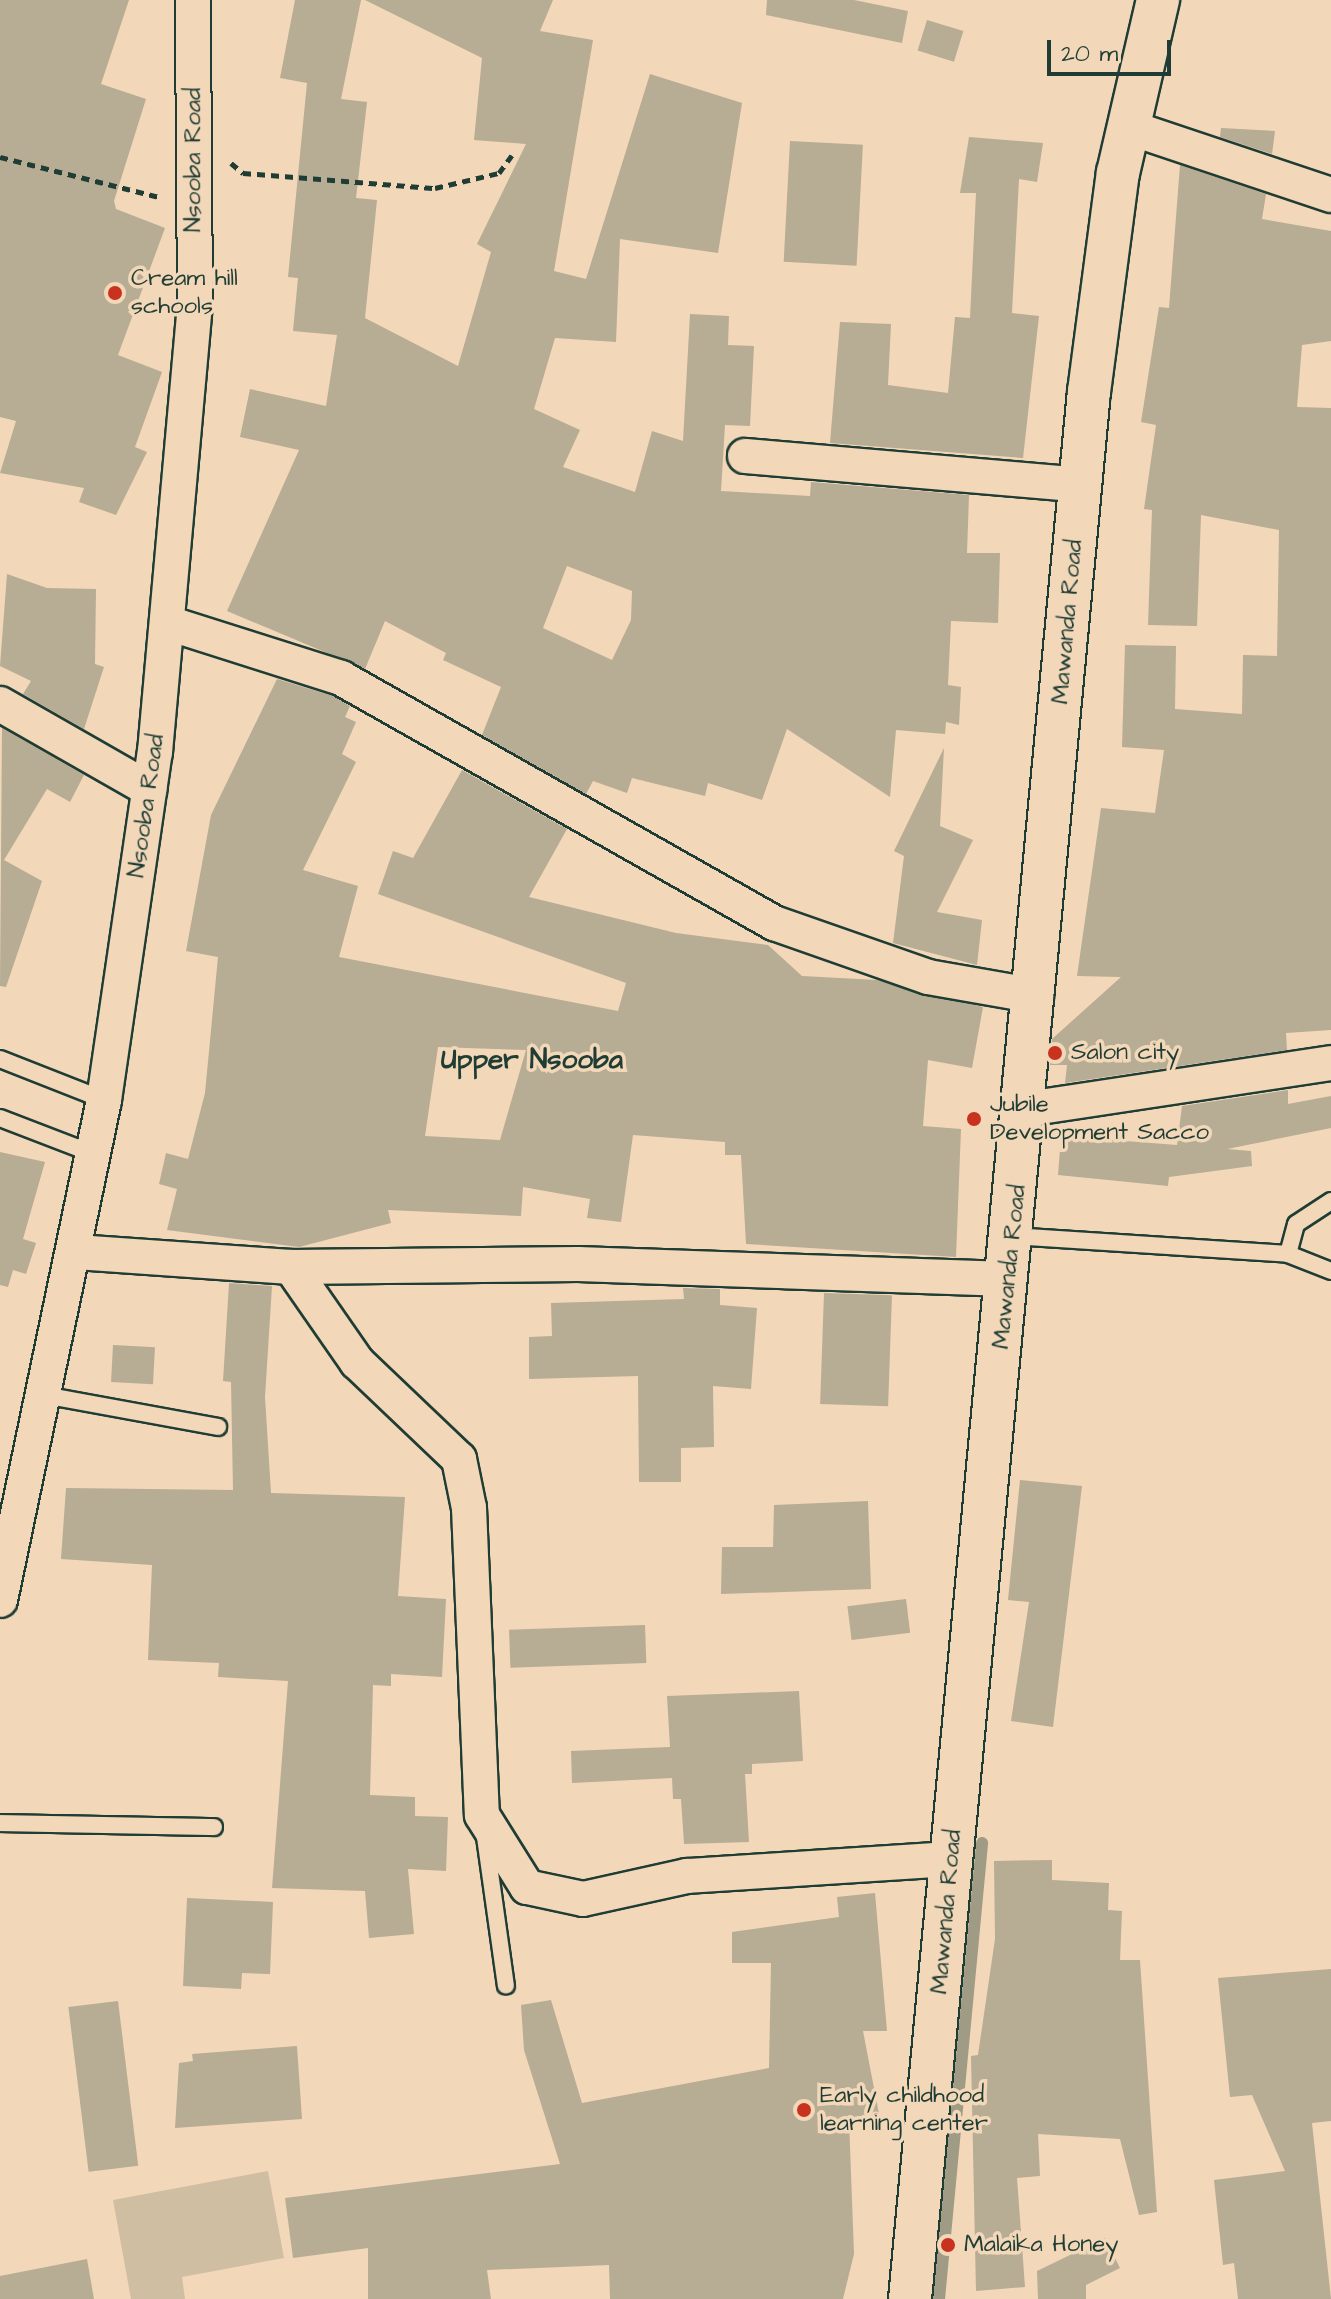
<!DOCTYPE html>
<html>
<head>
<meta charset="utf-8">
<style>
  body { margin:0 }
  #map { position:relative; width:1331px; height:2299px; overflow:hidden; background:#f2d7b9; font-family:"Architects Daughter",sans-serif }
  div>[style] { position:absolute }
  .green>* { inset:0; background:#d0bea3 }
  .stream>* { height:12px; margin:-6px; padding:0 6px; transform-origin:6px; border-radius:6px; background:#9f9b84 }
  .building>* { inset:0; background:#b7ac94; transform-origin:0 0 }
  .path>* { height:5px; margin-top:-2.5px; transform-origin:0; background:repeating-linear-gradient(90deg,#1f3d34 0 8px,transparent 0 14px) }
  .roads { filter:drop-shadow(2px 0 #1f3d34) drop-shadow(-2px 0 #1f3d34) drop-shadow(0 2px #1f3d34) drop-shadow(0 -2px #1f3d34) }
  .service>* { height:16px; margin:-8px; padding:0 8px; transform-origin:8px; border-radius:8px; background:#f2d7b9 }
  .minor>* { height:34px; margin:-17px; padding:0 17px; transform-origin:17px; border-radius:17px; background:#f2d7b9 }
  .tertiary>* { height:42px; margin:-21px; padding:0 21px; transform-origin:21px; border-radius:21px; background:#f2d7b9 }
  .dots>* { width:22px; height:22px; translate:-50% -50%; box-sizing:border-box; border:4px solid #f2d7b9; border-radius:50% }
  span { translate:-50% -50%; white-space:nowrap; text-align:center; line-height:1.15; -webkit-text-stroke:7px #f2d7b9; paint-order:stroke }
  .street-label { font-size:24px; color:#1f3d34 }
  .poi-label { font-size:24px; color:#1f3d34 }
  .left { translate:0 -50%; text-align:left }
  .quarter-label { font-size:28px; color:#1f3d34; font-weight:700 }
  .scale { position:absolute; left:1047px; top:40px; width:124px; height:36px; box-sizing:border-box; border:4px solid #1f3d34; border-top:0; padding-left:10px; font-size:24px; line-height:28px; white-space:nowrap; color:#1f3d34; -webkit-text-stroke:6px #f2d7b9; paint-order:stroke }
</style>
</head>
<body>
<div id="map">
  <div class="green">
    <div style="clip-path:polygon(268px 2171px,284px 2258px,182px 2277px,185px 2299px,131px 2299px,113px 2200px)"></div>
  </div>
  <div class="stream">
    <div style="left:939px;top:2299px;width:458px;rotate:-84.6deg"></div>
  </div>
  <div class="building">
    <div style="clip-path:polygon(0 0,129px 0,101px 84px,146px 99px,114px 201px,116px 209px,165px 228px,118px 355px,162px 372px,135px 447px,147px 452px,116px 515px,79px 502px,84px 488px,0 473px,16px 421px,0 417px)"></div>
    <div style="clip-path:polygon(evenodd,295px 0,361px 0,341px 99px,367px 102px,356px 198px,377px 200px,365px 318px,458px 366px,491px 252px,477px 244px,526px 144px,474px 140px,482px 58px,365px 0,553px 0,540px 31px,593px 40px,554px 271px,586px 279px,650px 74px,742px 103px,718px 253px,620px 239px,616px 342px,555px 338px,534px 409px,580px 430px,563px 467px,635px 492px,652px 431px,683px 441px,690px 314px,729px 316px,728px 345px,754px 346px,750px 426px,725px 425px,721px 491px,810px 496px,811px 482px,969px 495px,967px 553px,1000px 553px,998px 623px,951px 621px,948px 685px,961px 687px,959px 725px,946px 722px,945px 734px,896px 730px,890px 797px,787px 729px,762px 800px,708px 783px,705px 796px,632px 778px,627px 793px,593px 781px,586px 794px,482px 735px,501px 687px,443px 660px,446px 653px,385px 621px,365px 669px,227px 611px,299px 450px,240px 437px,250px 389px,326px 406px,337px 335px,293px 331px,298px 278px,288px 277px,307px 83px,280px 78px,295px 0,567px 566px,632px 591px,631px 620px,612px 660px,543px 628px,567px 566px)"></div>
    <div style="clip-path:polygon(767px 0,854px 0,908px 11px,902px 43px,766px 15px)"></div>
    <div style="left:927px;top:20px;width:38px;height:32px;rotate:17deg"></div>
    <div style="clip-path:polygon(1221px 128px,1275px 131px,1272px 154px,1220px 137px)"></div>
    <div style="clip-path:polygon(969px 137px,1043px 143px,1037px 182px,1019px 179px,1012px 313px,1039px 316px,1023px 458px,830px 443px,840px 322px,891px 324px,888px 385px,948px 393px,955px 317px,970px 318px,976px 193px,960px 193px)"></div>
    <div style="left:790px;top:141px;width:73px;height:121px;rotate:3deg"></div>
    <div style="clip-path:polygon(1180px 165px,1266px 194px,1262px 219px,1331px 231px,1331px 341px,1302px 345px,1297px 407px,1331px 408px,1331px 1030px,1286px 1033px,1287px 1050px,1065px 1083px,1067px 1065px,1050px 1065px,1052px 1039px,1121px 977px,1077px 976px,1101px 808px,1155px 813px,1164px 750px,1122px 747px,1125px 645px,1176px 646px,1175px 709px,1242px 714px,1243px 655px,1277px 656px,1279px 530px,1201px 515px,1197px 626px,1148px 625px,1152px 510px,1144px 509px,1156px 425px,1141px 422px,1159px 307px,1169px 308px)"></div>
    <div style="clip-path:polygon(7px 574px,47px 588px,96px 589px,95px 664px,104px 667px,84px 729px,23px 694px,31px 681px,0 666px)"></div>
    <div style="clip-path:polygon(evenodd,277px 679px,333px 696px,350px 706px,345px 717px,356px 722px,342px 754px,356px 762px,303px 870px,358px 886px,339px 957px,618px 1011px,626px 983px,378px 894px,393px 851px,413px 858px,462px 770px,567px 829px,529px 897px,676px 933px,768px 945px,802px 976px,877px 980px,983px 1007px,972px 1068px,928px 1060px,923px 1126px,961px 1129px,956px 1257px,746px 1244px,741px 1155px,725px 1155px,725px 1142px,633px 1135px,621px 1222px,587px 1218px,590px 1199px,523px 1187px,521px 1216px,388px 1210px,391px 1223px,299px 1247px,167px 1230px,177px 1189px,159px 1184px,166px 1153px,188px 1159px,205px 1093px,218px 957px,186px 951px,211px 815px,277px 679px,438px 1047px,526px 1050px,500px 1140px,425px 1136px,438px 1047px)"></div>
    <div style="clip-path:polygon(2px 728px,84px 775px,70px 802px,47px 789px,4px 860px,42px 881px,6px 987px,0 986px)"></div>
    <div style="clip-path:polygon(944px 748px,940px 826px,973px 840px,937px 912px,982px 920px,977px 965px,893px 943px,904px 856px,894px 851px)"></div>
    <div style="clip-path:polygon(1288px 1090px,1288px 1104px,1331px 1096px,1331px 1128px,1227px 1149px,1251px 1151px,1252px 1166px,1169px 1177px,1168px 1186px,1058px 1175px,1061px 1136px,1177px 1145px,1182px 1106px)"></div>
    <div style="clip-path:polygon(0 1152px,45px 1162px,23px 1239px,36px 1243px,26px 1274px,13px 1270px,8px 1287px,0 1285px)"></div>
    <div style="clip-path:polygon(229px 1283px,272px 1286px,265px 1397px,271px 1493px,405px 1497px,398px 1596px,446px 1599px,442px 1677px,391px 1674px,391px 1686px,373px 1685px,370px 1795px,415px 1797px,415px 1816px,448px 1817px,446px 1871px,408px 1869px,414px 1934px,369px 1938px,365px 1891px,272px 1888px,288px 1681px,218px 1677px,219px 1663px,148px 1660px,152px 1565px,61px 1559px,66px 1488px,233px 1490px,231px 1382px,223px 1381px)"></div>
    <div style="clip-path:polygon(683px 1288px,720px 1289px,720px 1305px,757px 1308px,751px 1389px,713px 1386px,714px 1447px,681px 1448px,681px 1482px,639px 1482px,638px 1376px,529px 1379px,529px 1337px,552px 1336px,551px 1303px,684px 1299px)"></div>
    <div style="left:824px;top:1293px;width:68px;height:111px;rotate:2deg"></div>
    <div style="left:113px;top:1345px;width:42px;height:37px;rotate:3deg"></div>
    <div style="clip-path:polygon(1020px 1480px,1082px 1486px,1053px 1727px,1011px 1721px,1029px 1602px,1008px 1600px)"></div>
    <div style="clip-path:polygon(868px 1501px,871px 1589px,721px 1594px,722px 1547px,773px 1547px,774px 1505px)"></div>
    <div style="left:906px;top:1599px;width:34px;height:59px;rotate:83deg"></div>
    <div style="left:645px;top:1625px;width:38px;height:136px;rotate:88deg"></div>
    <div style="clip-path:polygon(799px 1691px,803px 1761px,752px 1764px,752px 1774px,745px 1774px,749px 1842px,684px 1844px,681px 1799px,673px 1799px,672px 1778px,572px 1783px,571px 1751px,670px 1747px,667px 1696px)"></div>
    <div style="clip-path:polygon(1052px 1860px,1052px 1880px,1109px 1883px,1108px 1910px,1122px 1911px,1120px 1960px,1140px 1960px,1157px 2212px,1139px 2215px,1120px 2139px,1038px 2134px,1040px 2176px,1017px 2178px,1025px 2287px,976px 2291px,971px 2056px,978px 2055px,995px 1939px,994px 1861px)"></div>
    <div style="clip-path:polygon(875px 1893px,887px 2031px,863px 2031px,879px 2114px,849px 2120px,854px 2254px,843px 2299px,610px 2299px,609px 2265px,487px 2270px,491px 2299px,368px 2299px,368px 2248px,293px 2258px,285px 2198px,560px 2164px,524px 2050px,521px 2005px,551px 2000px,582px 2103px,769px 2068px,771px 1963px,732px 1963px,732px 1932px,839px 1917px,837px 1897px)"></div>
    <div style="clip-path:polygon(187px 1898px,273px 1902px,270px 1974px,242px 1973px,241px 1989px,183px 1986px)"></div>
    <div style="clip-path:polygon(1331px 1969px,1331px 2121px,1312px 2123px,1331px 2299px,1238px 2299px,1234px 2263px,1223px 2265px,1214px 2180px,1285px 2171px,1252px 2095px,1230px 2097px,1218px 1978px)"></div>
    <div style="left:118px;top:2001px;width:166px;height:50px;rotate:83deg"></div>
    <div style="clip-path:polygon(297px 2046px,302px 2119px,175px 2128px,179px 2063px,193px 2061px,192px 2054px)"></div>
    <div style="clip-path:polygon(1105px 2238px,1120px 2268px,1086px 2285px,1086px 2299px,1038px 2299px,1037px 2271px)"></div>
    <div style="clip-path:polygon(87px 2259px,94px 2299px,0 2299px,0 2276px)"></div>
  </div>
  <div class="path">
    <div style="left:0;top:157px;width:164px;rotate:14.1deg"></div>
    <div style="left:231px;top:163px;width:16px;rotate:40deg"></div>
    <div style="left:243px;top:173px;width:193px;rotate:4.5deg"></div>
    <div style="left:435px;top:188px;width:66px;rotate:-13.2deg"></div>
    <div style="left:499px;top:173px;width:22px;rotate:-54deg"></div>
  </div>
  <div class="roads">
    <div class="service">
      <div style="left:0;top:1059px;width:112px;rotate:21.5deg"></div>
      <div style="left:0;top:1118px;width:101px;rotate:21deg"></div>
      <div style="left:1012px;top:1236px;width:277px;rotate:3.7deg"></div>
      <div style="left:1288px;top:1254px;width:46px;rotate:21.6deg"></div>
      <div style="left:1288px;top:1254px;width:31px;rotate:-75deg"></div>
      <div style="left:1296px;top:1224px;width:42px;rotate:-33.3deg"></div>
      <div style="left:44px;top:1395px;width:177px;rotate:10.4deg"></div>
      <div style="left:0;top:1823px;width:214px;rotate:1.1deg"></div>
      <div style="left:485px;top:1837px;width:150px;rotate:82deg"></div>
    </div>
    <div class="minor">
      <div style="left:1128px;top:127px;width:214px;rotate:18.5deg"></div>
      <div style="left:745px;top:456px;width:336px;rotate:4.9deg"></div>
      <div style="left:168px;top:623px;width:182px;rotate:17.6deg"></div>
      <div style="left:341px;top:678px;width:498px;rotate:29.5deg"></div>
      <div style="left:774px;top:923px;width:163px;rotate:19.3deg"></div>
      <div style="left:928px;top:977px;width:110px;rotate:10deg"></div>
      <div style="left:0;top:704px;width:172px;rotate:29.7deg"></div>
      <div style="left:1027px;top:1109px;width:307px;rotate:-8.6deg"></div>
      <div style="left:75px;top:1252px;width:217px;rotate:4deg"></div>
      <div style="left:291px;top:1267px;width:116px;rotate:55.2deg"></div>
      <div style="left:357px;top:1362px;width:141px;rotate:43.6deg"></div>
      <div style="left:459px;top:1459px;width:50px;rotate:78.5deg"></div>
      <div style="left:469px;top:1508px;width:307px;rotate:87.6deg"></div>
      <div style="left:482px;top:1815px;width:85px;rotate:58deg"></div>
      <div style="left:527px;top:1887px;width:57px;rotate:12.1deg"></div>
      <div style="left:583px;top:1899px;width:107px;rotate:-12.5deg"></div>
      <div style="left:687px;top:1876px;width:266px;rotate:-3.7deg"></div>
      <div style="left:291px;top:1267px;width:287px;rotate:-0.6deg"></div>
      <div style="left:578px;top:1264px;width:430px;rotate:2deg"></div>
      <div style="left:0;top:1600px;width:511px;rotate:-78.25deg"></div>
      <div style="left:104px;top:1100px;width:352px;rotate:-81.7deg"></div>
      <div style="left:155px;top:752px;width:448px;rotate:-84.9deg"></div>
      <div style="left:195px;top:306px;width:306px;rotate:-90.4deg"></div>
    </div>
    <div class="tertiary">
      <div style="left:910px;top:2299px;width:1915px;rotate:-84.64deg"></div>
      <div style="left:1089px;top:392px;width:221px;rotate:-82.5deg"></div>
      <div style="left:1118px;top:173px;width:178px;rotate:-77deg"></div>
    </div>
  </div>
  <div class="dots">
    <div style="left:115px;top:293px;background:#c8321e"></div>
    <div style="left:1055px;top:1053px;background:#c8321e"></div>
    <div style="left:974px;top:1119px;background:#c8321e"></div>
    <div style="left:804px;top:2110px;background:#c8321e"></div>
    <div style="left:948px;top:2245px;background:#c8321e"></div>
  </div>
  <div class="street-label">
    <span style="left:194px;top:160px;rotate:-90deg">Nsooba Road</span>
    <span style="left:1068px;top:622px;rotate:-85deg">Mawanda Road</span>
    <span style="left:147px;top:806px;rotate:-82deg">Nsooba Road</span>
    <span style="left:1010px;top:1267px;rotate:-84deg">Mawanda Road</span>
    <span style="left:947px;top:1912px;rotate:-85deg">Mawanda Road</span>
  </div>
  <div class="poi-label">
    <span class="left" style="left:131px;top:293px">Cream hill<br>schools</span>
    <span class="left" style="left:1071px;top:1053px">Salon city</span>
    <span class="left" style="left:990px;top:1119px">Jubile<br>Development Sacco</span>
    <span class="left" style="left:820px;top:2110px">Early childhood<br>learning center</span>
    <span class="left" style="left:964px;top:2245px">Malaika Honey</span>
  </div>
  <div class="quarter-label">
    <span style="left:532px;top:1060px">Upper Nsooba</span>
  </div>
  <div class="scale">20 m</div>
</div>
</body>
</html>
